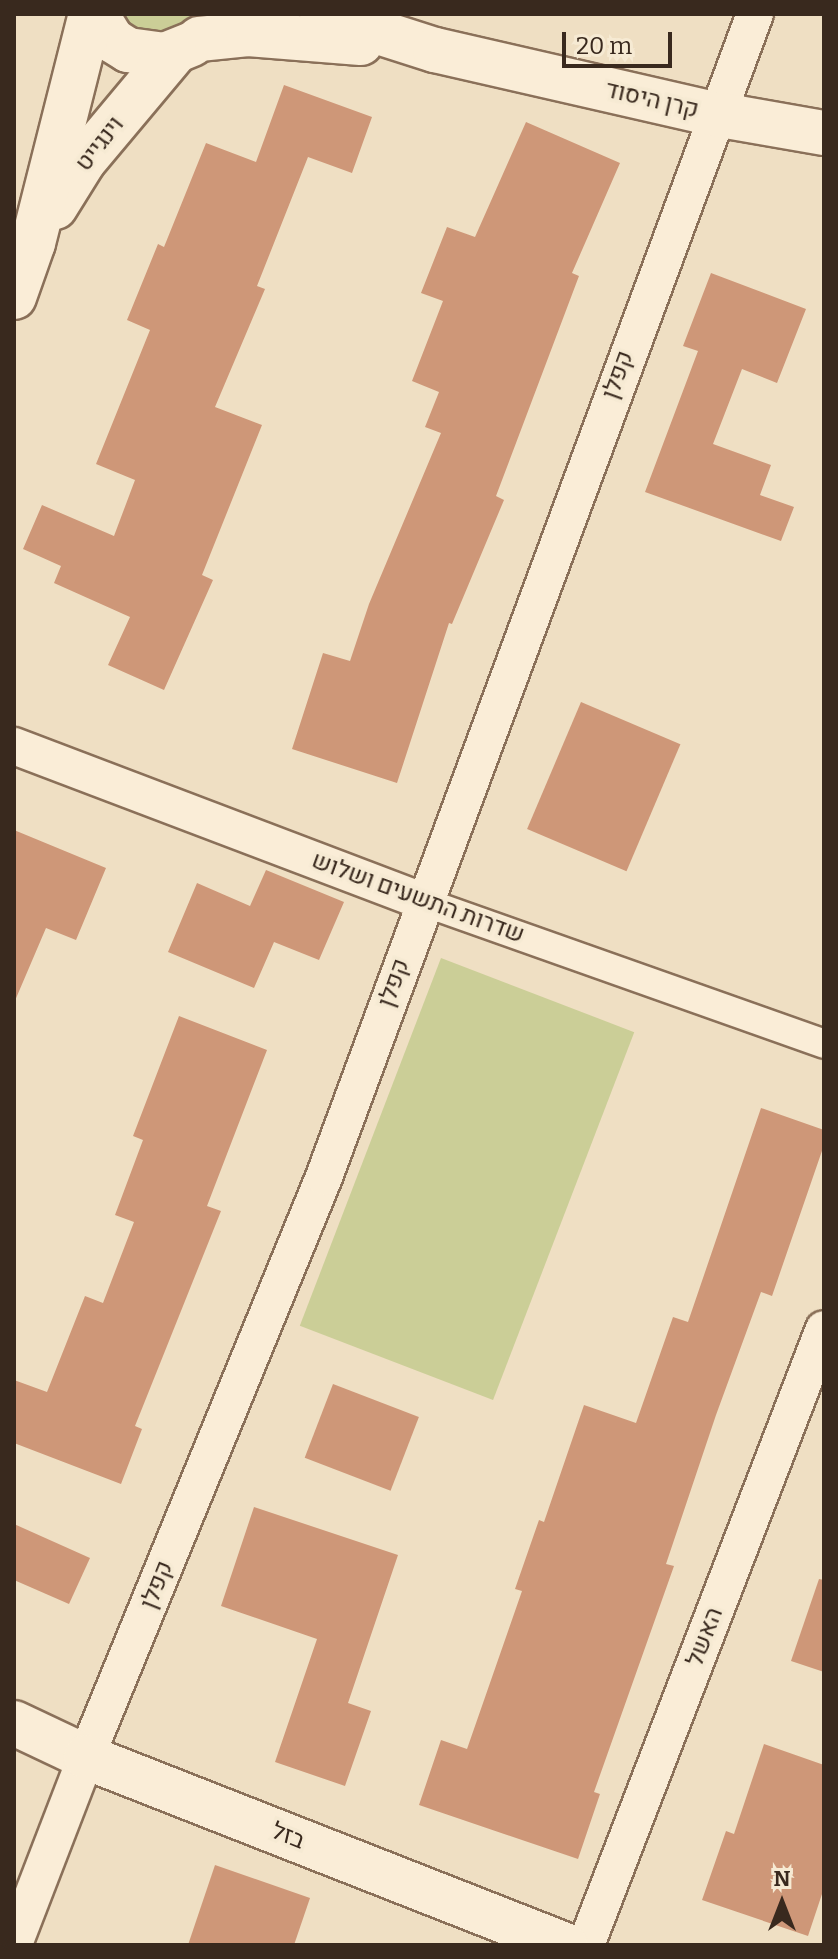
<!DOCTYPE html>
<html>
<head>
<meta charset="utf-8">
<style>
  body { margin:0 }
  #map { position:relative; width:838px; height:1959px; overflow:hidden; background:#efdfc3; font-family:Bitter,Heebo,serif }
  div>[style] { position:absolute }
  .green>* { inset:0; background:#cbce97; transform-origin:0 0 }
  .building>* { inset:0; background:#ce9778; transform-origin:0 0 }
  .roads { filter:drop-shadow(2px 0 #8a7059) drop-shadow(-2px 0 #8a7059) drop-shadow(0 2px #8a7059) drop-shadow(0 -2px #8a7059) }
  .pedestrian>* { height:28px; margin:-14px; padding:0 14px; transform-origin:14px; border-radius:14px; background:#faedd7 }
  .minor>* { height:36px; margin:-18px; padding:0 18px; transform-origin:18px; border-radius:18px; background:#faedd7 }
  .tertiary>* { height:44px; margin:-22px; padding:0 22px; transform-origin:22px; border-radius:22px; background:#faedd7 }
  span { translate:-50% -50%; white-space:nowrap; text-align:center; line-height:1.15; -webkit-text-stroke:7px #f6ead3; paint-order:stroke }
  .street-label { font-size:24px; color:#39291e }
  .frame { position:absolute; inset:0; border:16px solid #39291e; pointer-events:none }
  .north { position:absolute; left:742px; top:1863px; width:80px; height:80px; -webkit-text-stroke:6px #f6ead3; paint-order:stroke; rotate:0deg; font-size:22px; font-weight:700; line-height:32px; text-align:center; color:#39291e }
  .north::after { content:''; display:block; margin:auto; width:28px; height:36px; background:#39291e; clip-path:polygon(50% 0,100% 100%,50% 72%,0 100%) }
  .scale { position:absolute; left:562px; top:32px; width:110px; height:36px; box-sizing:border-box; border:4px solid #39291e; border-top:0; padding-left:10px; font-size:24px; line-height:28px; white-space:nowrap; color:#39291e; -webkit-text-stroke:6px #f6ead3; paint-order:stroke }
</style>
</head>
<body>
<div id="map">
  <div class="green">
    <div style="clip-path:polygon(111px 14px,193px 14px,180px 31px,150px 40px)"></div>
    <div style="left:441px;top:958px;width:207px;height:394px;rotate:21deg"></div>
  </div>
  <div class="building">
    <div style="clip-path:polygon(284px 85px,372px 117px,352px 173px,308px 157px,257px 286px,265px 289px,215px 407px,262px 425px,202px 575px,213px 580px,164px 690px,108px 665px,130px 617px,54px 583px,61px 566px,23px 549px,42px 505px,114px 536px,135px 480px,96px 464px,150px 330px,127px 320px,158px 244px,164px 247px,206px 143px,256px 162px)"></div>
    <div style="clip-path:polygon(526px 122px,620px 163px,572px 273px,579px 276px,496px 496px,504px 500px,452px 624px,449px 623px,397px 783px,292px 749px,323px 653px,350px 661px,369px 604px,441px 433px,425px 427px,439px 392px,412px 381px,443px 301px,421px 293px,447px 227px,475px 237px)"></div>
    <div style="clip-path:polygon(711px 273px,806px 309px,777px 383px,742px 369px,713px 444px,771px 465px,760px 495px,794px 507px,781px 541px,645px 492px,698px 351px,683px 346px)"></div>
    <div style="left:581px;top:702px;width:108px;height:138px;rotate:23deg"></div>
    <div style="clip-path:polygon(14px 830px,106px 868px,76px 940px,46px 928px,14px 1003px)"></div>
    <div style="clip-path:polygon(266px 870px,344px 902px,319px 960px,274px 942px,254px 988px,168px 952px,197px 883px,250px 906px)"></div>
    <div style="clip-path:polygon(179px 1016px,267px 1050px,207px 1206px,221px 1211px,135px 1426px,142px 1429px,121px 1484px,14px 1443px,14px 1380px,47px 1392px,85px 1296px,103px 1303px,134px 1222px,115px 1215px,143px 1140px,133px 1136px)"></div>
    <div style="clip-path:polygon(761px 1108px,824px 1130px,824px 1145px,772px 1296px,761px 1292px,716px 1415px,666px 1564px,674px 1566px,594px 1792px,600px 1794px,578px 1859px,419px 1805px,441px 1740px,467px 1749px,522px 1591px,515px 1589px,539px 1520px,544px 1522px,584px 1405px,636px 1423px,673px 1317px,688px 1322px)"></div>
    <div style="left:333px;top:1384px;width:92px;height:79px;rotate:21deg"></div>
    <div style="clip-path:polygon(254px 1507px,398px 1555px,348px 1703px,371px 1711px,345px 1786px,275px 1762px,317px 1639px,221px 1606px)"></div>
    <div style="clip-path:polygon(14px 1524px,90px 1558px,69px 1604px,14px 1580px)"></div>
    <div style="clip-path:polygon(819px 1579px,824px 1580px,824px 1672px,791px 1661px)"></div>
    <div style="clip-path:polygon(764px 1744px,824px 1765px,824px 1888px,808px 1936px,702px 1900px,726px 1831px,734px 1834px)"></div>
    <div style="clip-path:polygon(215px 1865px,310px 1898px,294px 1945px,188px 1945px)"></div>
  </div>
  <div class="roads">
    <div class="pedestrian">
      <div style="left:424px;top:902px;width:424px;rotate:19.5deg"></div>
    </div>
    <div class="minor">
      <div style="left:14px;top:746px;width:439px;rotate:20.8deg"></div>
      <div style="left:14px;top:1944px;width:200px;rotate:-68.9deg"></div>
      <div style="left:86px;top:1757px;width:627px;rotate:-67.69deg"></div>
      <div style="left:324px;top:1177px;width:1240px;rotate:-69.67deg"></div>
      <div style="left:586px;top:1945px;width:660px;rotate:-68.88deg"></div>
    </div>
    <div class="tertiary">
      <div style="left:96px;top:14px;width:31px;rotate:58deg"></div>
      <div style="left:112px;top:40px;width:19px;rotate:32deg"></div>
      <div style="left:128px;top:50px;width:37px;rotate:8deg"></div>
      <div style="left:165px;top:55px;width:29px;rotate:-22deg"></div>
      <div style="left:322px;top:14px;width:119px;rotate:17.7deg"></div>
      <div style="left:435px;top:50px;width:287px;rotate:12.9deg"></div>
      <div style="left:715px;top:114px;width:111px;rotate:9.9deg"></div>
      <div style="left:199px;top:39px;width:49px;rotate:-5.8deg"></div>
      <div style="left:248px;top:34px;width:113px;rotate:4.6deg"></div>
      <div style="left:55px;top:207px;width:53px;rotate:-58.1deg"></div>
      <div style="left:83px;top:162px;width:143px;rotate:-50.1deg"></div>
      <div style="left:14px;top:297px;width:57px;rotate:-70.6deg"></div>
      <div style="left:33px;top:243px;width:236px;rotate:-75.8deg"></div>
      <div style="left:14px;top:1723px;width:80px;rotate:25.3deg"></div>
      <div style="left:86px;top:1757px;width:515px;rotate:21.43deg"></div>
    </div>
  </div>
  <div class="street-label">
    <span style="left:652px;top:100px;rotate:13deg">קרן היסוד</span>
    <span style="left:100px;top:144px;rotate:-52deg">וינגייט</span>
    <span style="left:618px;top:375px;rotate:-70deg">קפלן</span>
    <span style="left:418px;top:898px;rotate:20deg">שדרות התשעים ושלוש</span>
    <span style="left:394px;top:983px;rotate:-70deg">קפלן</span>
    <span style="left:157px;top:1585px;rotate:-68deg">קפלן</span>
    <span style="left:705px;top:1637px;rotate:-69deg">האשל</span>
    <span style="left:288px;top:1836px;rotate:22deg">בזל</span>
  </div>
  <div class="frame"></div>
  <div class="north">N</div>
  <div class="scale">20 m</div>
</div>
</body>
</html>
